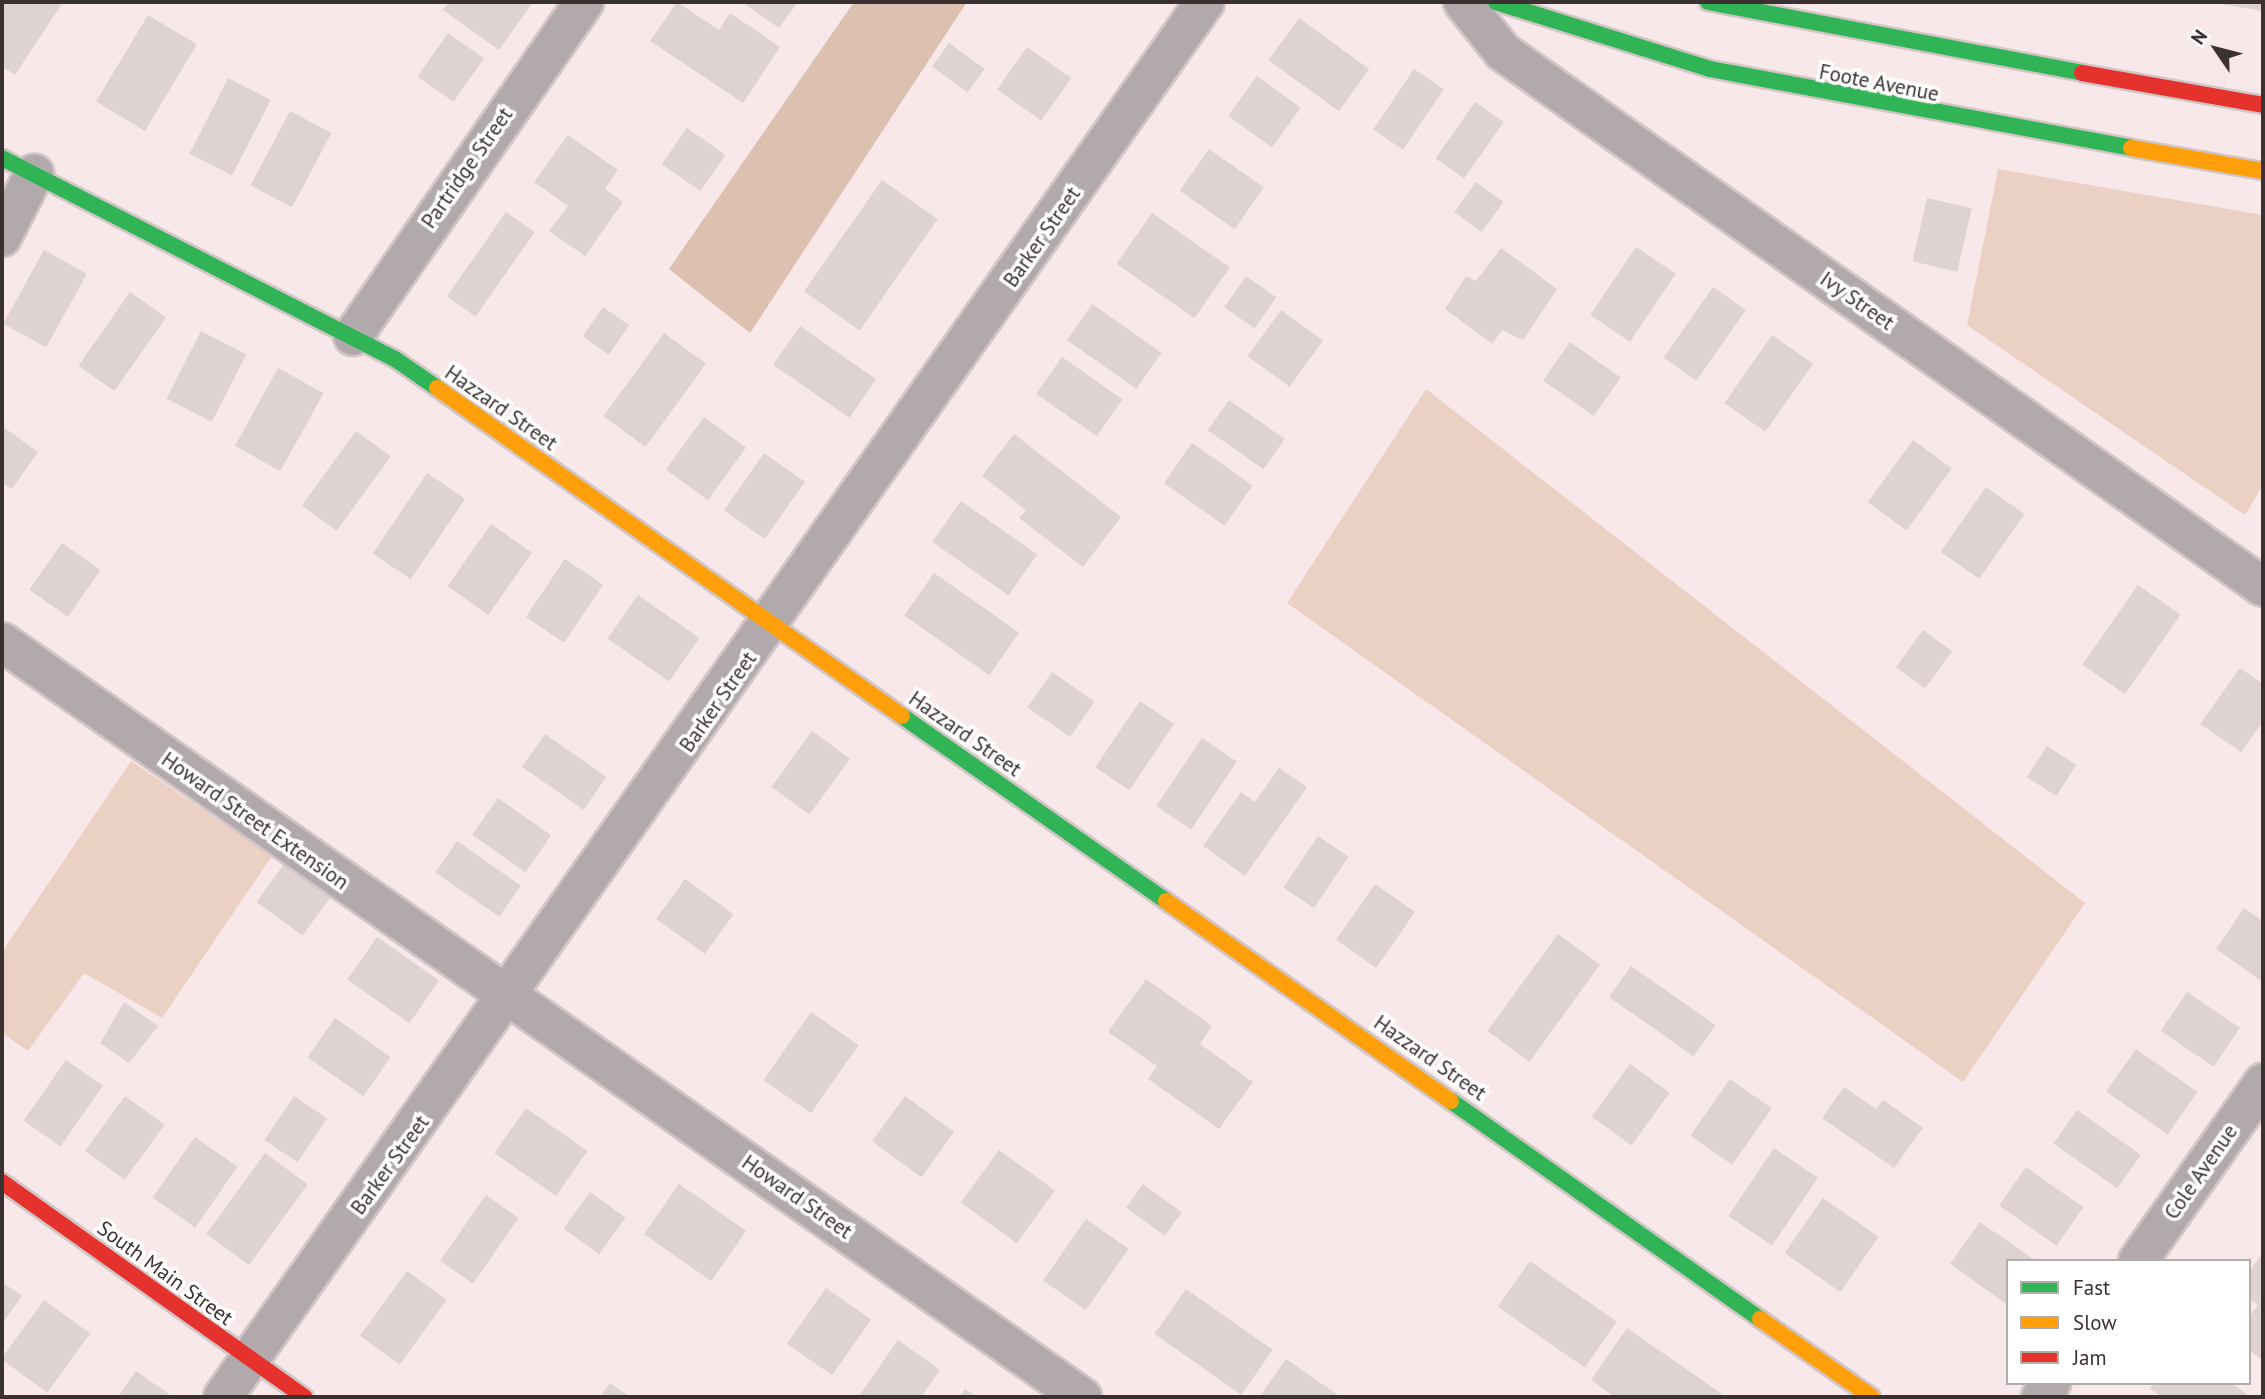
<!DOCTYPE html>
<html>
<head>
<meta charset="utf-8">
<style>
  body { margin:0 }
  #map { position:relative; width:2265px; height:1399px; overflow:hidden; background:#f8e8ea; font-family:"PT Sans",sans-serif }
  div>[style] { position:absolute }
  .green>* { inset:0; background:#ebd1c3 }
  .forest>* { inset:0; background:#dcc0b0 }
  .building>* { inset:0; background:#dfd3d2; transform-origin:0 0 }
  .roads { filter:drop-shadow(2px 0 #d1c5c6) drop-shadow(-2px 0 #d1c5c6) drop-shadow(0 2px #d1c5c6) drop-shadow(0 -2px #d1c5c6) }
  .street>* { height:38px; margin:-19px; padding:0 19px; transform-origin:19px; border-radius:19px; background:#b1a9ac }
  .fast>* { height:16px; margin:-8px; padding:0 8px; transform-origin:8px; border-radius:8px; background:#30b455 }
  .slow>* { height:16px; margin:-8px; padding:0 8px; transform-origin:8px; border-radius:8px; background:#ff9f0a }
  .jam>* { height:16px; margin:-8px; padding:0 8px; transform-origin:8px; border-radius:8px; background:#e5322d }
  span { translate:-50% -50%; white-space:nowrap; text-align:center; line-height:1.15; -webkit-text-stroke:7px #fff; paint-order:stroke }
  .street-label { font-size:21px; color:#3b3131 }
  .frame { position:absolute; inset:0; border:4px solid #3b3131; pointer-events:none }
  .legend { position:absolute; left:2006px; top:1259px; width:245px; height:126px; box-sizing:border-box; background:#fff; border:2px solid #b1adad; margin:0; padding:9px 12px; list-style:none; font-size:21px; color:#3b3131 }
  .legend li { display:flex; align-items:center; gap:14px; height:35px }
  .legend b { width:35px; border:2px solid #b1adad }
  .north { position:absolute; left:2181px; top:14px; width:70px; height:70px; -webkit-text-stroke:5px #fff; paint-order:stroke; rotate:305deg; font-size:19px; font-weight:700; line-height:28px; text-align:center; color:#3b3131 }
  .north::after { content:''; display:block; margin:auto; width:24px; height:32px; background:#3b3131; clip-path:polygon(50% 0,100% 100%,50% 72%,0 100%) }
</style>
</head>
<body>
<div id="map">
  <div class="green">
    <div style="clip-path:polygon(1998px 169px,2263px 215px,2263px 485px,2245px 515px,1967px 325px)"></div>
    <div style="clip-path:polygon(1426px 389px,2085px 903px,1963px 1082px,1287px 603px)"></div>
    <div style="clip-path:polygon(131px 761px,272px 856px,162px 1018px,84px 973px,28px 1051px,2px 1033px,2px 952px)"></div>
  </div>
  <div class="forest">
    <div style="clip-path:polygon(854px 2px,967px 2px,750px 333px,669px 269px)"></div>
  </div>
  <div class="building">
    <div style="clip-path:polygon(2px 2px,63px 2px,15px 75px,2px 66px)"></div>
    <div style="clip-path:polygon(449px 2px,533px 2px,499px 50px,443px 10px)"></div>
    <div style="clip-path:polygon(677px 2px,719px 30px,730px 13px,780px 47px,743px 103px,650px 41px)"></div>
    <div style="clip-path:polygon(742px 2px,798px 2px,779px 28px)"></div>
    <div style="clip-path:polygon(2213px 2px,2263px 2px,2263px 11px,2213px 3px)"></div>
    <div style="left:148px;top:15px;width:57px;height:101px;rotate:31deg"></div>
    <div style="left:1299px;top:18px;width:87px;height:52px;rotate:36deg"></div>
    <div style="left:448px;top:33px;width:44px;height:53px;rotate:35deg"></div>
    <div style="left:949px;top:43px;width:44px;height:29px;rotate:36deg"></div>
    <div style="left:1027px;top:47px;width:54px;height:52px;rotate:35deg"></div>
    <div style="left:1414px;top:69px;width:36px;height:73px;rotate:34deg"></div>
    <div style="left:1257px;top:76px;width:54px;height:49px;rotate:36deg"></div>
    <div style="left:228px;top:78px;width:48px;height:85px;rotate:27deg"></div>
    <div style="left:1475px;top:102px;width:35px;height:69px;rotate:35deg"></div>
    <div style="left:290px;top:111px;width:47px;height:84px;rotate:28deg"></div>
    <div style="left:687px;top:128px;width:47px;height:44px;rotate:35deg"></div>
    <div style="clip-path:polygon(568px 135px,618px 170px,605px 189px,623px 202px,585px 256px,549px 231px,568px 206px,534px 182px)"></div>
    <div style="left:1209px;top:149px;width:67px;height:51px;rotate:35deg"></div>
    <div style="left:882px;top:180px;width:68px;height:136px;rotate:35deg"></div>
    <div style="left:1476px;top:182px;width:34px;height:37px;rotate:36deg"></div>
    <div style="left:1927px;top:198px;width:46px;height:65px;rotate:13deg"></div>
    <div style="left:506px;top:212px;width:35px;height:103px;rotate:35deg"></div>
    <div style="left:1152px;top:213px;width:95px;height:62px;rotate:35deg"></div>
    <div style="left:1636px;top:247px;width:48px;height:82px;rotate:34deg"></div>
    <div style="clip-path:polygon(1501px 248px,1557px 289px,1523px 340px,1502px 330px,1492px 344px,1445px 309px,1466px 276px,1476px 281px)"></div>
    <div style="left:44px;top:250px;width:49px;height:84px;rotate:29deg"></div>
    <div style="left:1246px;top:276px;width:37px;height:38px;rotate:35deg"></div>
    <div style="left:1713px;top:287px;width:40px;height:86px;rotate:35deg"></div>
    <div style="left:130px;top:292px;width:44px;height:90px;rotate:35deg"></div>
    <div style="left:1092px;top:304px;width:85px;height:44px;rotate:35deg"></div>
    <div style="left:603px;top:307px;width:32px;height:36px;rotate:35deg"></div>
    <div style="left:1281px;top:310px;width:52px;height:57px;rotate:36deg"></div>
    <div style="left:800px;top:326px;width:93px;height:47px;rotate:35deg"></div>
    <div style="left:201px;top:331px;width:51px;height:76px;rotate:27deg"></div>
    <div style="left:664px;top:333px;width:52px;height:103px;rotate:36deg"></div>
    <div style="left:1772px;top:335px;width:50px;height:83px;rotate:35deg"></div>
    <div style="left:1570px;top:342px;width:62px;height:47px;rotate:35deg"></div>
    <div style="left:1062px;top:357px;width:74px;height:45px;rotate:35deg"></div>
    <div style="left:278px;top:368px;width:52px;height:89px;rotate:29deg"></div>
    <div style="left:1229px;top:400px;width:68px;height:37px;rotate:35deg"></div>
    <div style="left:704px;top:417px;width:52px;height:65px;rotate:36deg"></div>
    <div style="clip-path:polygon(2px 426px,38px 452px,12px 489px,2px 482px)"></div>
    <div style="left:356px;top:431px;width:43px;height:92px;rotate:36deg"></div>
    <div style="clip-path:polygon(1014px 434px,1121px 517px,1083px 567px,1019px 518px,1026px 510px,982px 476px)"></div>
    <div style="left:1913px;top:440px;width:48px;height:77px;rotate:36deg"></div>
    <div style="left:1192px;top:443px;width:74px;height:49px;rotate:35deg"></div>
    <div style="left:764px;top:453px;width:50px;height:70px;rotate:35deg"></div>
    <div style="left:427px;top:473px;width:46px;height:97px;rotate:34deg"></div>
    <div style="left:1986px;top:487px;width:47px;height:79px;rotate:35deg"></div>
    <div style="left:961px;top:501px;width:93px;height:50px;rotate:35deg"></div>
    <div style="left:491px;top:524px;width:50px;height:76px;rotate:35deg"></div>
    <div style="left:62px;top:543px;width:47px;height:57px;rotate:35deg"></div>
    <div style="left:565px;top:559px;width:46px;height:70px;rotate:34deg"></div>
    <div style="left:934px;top:573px;width:104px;height:52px;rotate:35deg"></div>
    <div style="left:2138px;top:585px;width:52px;height:97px;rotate:35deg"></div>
    <div style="left:638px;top:595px;width:75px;height:53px;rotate:35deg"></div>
    <div style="left:1923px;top:630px;width:36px;height:46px;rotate:36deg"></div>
    <div style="clip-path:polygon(2240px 668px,2263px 684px,2263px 721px,2241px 752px,2200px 724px)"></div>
    <div style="left:1052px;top:672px;width:52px;height:43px;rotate:35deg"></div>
    <div style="left:1140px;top:701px;width:41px;height:80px;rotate:34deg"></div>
    <div style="left:812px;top:731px;width:47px;height:69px;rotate:36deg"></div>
    <div style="left:545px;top:734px;width:75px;height:40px;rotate:35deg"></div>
    <div style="left:1202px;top:738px;width:42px;height:82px;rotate:34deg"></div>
    <div style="left:2047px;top:746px;width:35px;height:37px;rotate:33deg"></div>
    <div style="clip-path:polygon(1279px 768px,1307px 787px,1245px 876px,1203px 846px,1241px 792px,1255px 802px)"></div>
    <div style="left:498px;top:798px;width:65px;height:45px;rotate:35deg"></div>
    <div style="left:1318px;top:836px;width:37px;height:62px;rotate:34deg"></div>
    <div style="left:457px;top:841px;width:78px;height:38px;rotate:35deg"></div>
    <div style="left:284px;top:864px;width:57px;height:47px;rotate:36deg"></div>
    <div style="left:685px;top:879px;width:60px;height:49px;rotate:36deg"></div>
    <div style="left:1375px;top:884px;width:49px;height:68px;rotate:35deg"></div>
    <div style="clip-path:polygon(2244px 908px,2263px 921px,2263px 982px,2216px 949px)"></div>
    <div style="left:1558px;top:934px;width:52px;height:120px;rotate:36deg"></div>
    <div style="left:377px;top:937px;width:76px;height:52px;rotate:35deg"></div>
    <div style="left:1631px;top:966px;width:103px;height:38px;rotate:35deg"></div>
    <div style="clip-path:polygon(1146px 979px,1212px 1026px,1200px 1044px,1253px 1082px,1219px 1129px,1148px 1079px,1157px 1066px,1108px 1032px)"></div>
    <div style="left:2187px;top:992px;width:64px;height:47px;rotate:34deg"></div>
    <div style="clip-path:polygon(124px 1002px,158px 1026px,129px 1063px,100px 1043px)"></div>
    <div style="left:811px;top:1012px;width:58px;height:83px;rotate:35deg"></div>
    <div style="left:335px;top:1018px;width:68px;height:48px;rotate:35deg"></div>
    <div style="left:2136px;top:1049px;width:75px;height:52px;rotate:35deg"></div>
    <div style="left:66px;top:1060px;width:45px;height:74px;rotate:35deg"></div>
    <div style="left:1630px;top:1064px;width:49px;height:65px;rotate:36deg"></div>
    <div style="left:1730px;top:1079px;width:51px;height:69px;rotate:35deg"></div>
    <div style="clip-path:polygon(1844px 1087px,1876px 1109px,1883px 1100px,1923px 1128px,1894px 1168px,1822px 1118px)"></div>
    <div style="left:125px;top:1096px;width:49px;height:68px;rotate:36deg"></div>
    <div style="left:294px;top:1096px;width:40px;height:53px;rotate:34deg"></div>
    <div style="left:905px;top:1096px;width:61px;height:56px;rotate:36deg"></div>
    <div style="left:526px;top:1108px;width:75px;height:55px;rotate:35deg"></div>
    <div style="left:2077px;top:1110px;width:78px;height:41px;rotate:35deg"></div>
    <div style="left:195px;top:1137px;width:52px;height:74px;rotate:35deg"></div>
    <div style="left:1774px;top:1148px;width:53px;height:82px;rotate:34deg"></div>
    <div style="left:999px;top:1150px;width:69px;height:65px;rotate:36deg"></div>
    <div style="left:265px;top:1153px;width:53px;height:100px;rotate:36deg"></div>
    <div style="left:2026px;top:1167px;width:70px;height:47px;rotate:35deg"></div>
    <div style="left:679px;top:1184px;width:82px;height:61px;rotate:35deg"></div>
    <div style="left:1143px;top:1184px;width:48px;height:29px;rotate:36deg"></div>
    <div style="left:590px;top:1192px;width:44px;height:45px;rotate:36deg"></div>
    <div style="left:486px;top:1195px;width:40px;height:80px;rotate:35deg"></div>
    <div style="left:1823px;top:1198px;width:68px;height:67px;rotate:35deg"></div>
    <div style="left:1086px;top:1219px;width:52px;height:75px;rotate:35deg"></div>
    <div style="clip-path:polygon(1980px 1222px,2036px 1261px,2008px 1261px,2008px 1305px,1950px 1264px)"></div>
    <div style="clip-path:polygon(2263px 1252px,2263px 1360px,2249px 1350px,2249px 1317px,2258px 1305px,2249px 1299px,2249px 1272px)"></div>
    <div style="left:1530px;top:1261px;width:106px;height:56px;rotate:35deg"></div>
    <div style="left:407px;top:1271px;width:49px;height:80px;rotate:36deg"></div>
    <div style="clip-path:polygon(2px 1282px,22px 1296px,2px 1324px)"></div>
    <div style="left:826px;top:1288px;width:55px;height:68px;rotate:35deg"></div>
    <div style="left:1186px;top:1289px;width:106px;height:55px;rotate:35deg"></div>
    <div style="left:44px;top:1300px;width:57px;height:73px;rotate:36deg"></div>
    <div style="clip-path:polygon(1627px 1328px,1722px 1394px,1719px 1397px,1615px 1397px,1591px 1380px)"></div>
    <div style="clip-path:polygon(898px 1340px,940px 1370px,921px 1397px,858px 1397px)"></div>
    <div style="clip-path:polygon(1286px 1359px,1341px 1397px,1259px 1397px)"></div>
    <div style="clip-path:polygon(136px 1371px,173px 1397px,118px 1397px)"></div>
    <div style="clip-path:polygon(610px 1383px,630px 1397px,600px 1397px)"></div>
    <div style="clip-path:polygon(2154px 1383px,2231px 1383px,2251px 1397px,2162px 1397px,2150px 1389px)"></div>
    <div style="clip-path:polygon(965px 1389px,977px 1397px,959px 1397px)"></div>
  </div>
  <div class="roads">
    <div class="street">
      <div style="left:1463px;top:2px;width:64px;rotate:51.3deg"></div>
      <div style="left:1503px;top:52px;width:929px;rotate:35.14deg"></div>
      <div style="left:2px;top:237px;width:71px;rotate:-63.1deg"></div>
      <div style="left:353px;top:336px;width:406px;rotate:-55.3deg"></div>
      <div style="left:2px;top:642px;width:1318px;rotate:34.96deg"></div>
      <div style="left:2138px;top:1261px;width:218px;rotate:-54.9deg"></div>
      <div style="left:223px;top:1397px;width:1706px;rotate:-54.86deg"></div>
      <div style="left:2041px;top:1397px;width:17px;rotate:-54deg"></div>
    </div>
    <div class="fast">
      <div style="left:1496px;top:2px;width:224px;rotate:17.4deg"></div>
      <div style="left:1710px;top:69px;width:428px;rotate:10.6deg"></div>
      <div style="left:1708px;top:2px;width:381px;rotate:10.7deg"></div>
      <div style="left:2px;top:158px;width:441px;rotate:27.1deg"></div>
      <div style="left:395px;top:359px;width:51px;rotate:34.6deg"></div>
      <div style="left:902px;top:716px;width:322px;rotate:35deg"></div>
      <div style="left:1451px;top:1101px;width:378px;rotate:35.2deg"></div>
    </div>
    <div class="slow">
      <div style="left:2131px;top:148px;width:134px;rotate:9.9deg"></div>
      <div style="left:437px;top:388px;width:569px;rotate:35.2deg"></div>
      <div style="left:1166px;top:901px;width:348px;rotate:35.1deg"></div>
      <div style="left:1760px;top:1319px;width:136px;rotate:34.9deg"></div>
    </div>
    <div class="jam">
      <div style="left:2082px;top:73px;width:184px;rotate:10deg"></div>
      <div style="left:2px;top:1182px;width:371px;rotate:35.4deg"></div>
    </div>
  </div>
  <div class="street-label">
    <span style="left:1879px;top:83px;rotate:11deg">Foote Avenue</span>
    <span style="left:467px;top:168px;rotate:-55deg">Partridge Street</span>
    <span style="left:1042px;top:237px;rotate:-55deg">Barker Street</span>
    <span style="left:1857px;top:301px;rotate:35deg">Ivy Street</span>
    <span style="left:501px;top:408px;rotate:35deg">Hazzard Street</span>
    <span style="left:718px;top:702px;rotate:-55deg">Barker Street</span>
    <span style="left:965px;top:734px;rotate:35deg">Hazzard Street</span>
    <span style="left:255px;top:821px;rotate:35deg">Howard Street Extension</span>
    <span style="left:1430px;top:1058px;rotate:35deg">Hazzard Street</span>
    <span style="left:390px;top:1165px;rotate:-54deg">Barker Street</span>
    <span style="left:2201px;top:1172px;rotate:-55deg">Cole Avenue</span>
    <span style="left:797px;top:1197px;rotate:35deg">Howard Street</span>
    <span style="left:165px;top:1273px;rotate:36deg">South Main Street</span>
  </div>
  <div class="frame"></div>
  <ul class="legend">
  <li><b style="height:9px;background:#30b455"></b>Fast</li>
  <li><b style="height:9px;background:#ff9f0a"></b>Slow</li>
  <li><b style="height:9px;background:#e5322d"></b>Jam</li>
  </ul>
  <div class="north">N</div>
</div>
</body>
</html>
